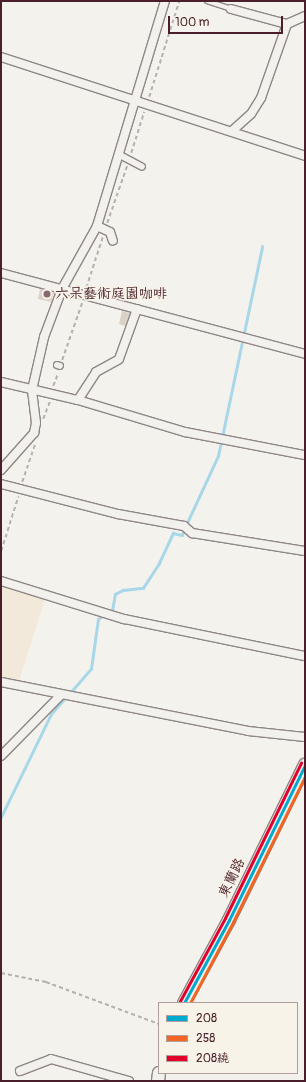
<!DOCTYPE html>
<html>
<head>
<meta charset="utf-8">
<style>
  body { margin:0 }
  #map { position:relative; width:306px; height:1082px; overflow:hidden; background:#f4f2ec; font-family:Pangolin,"LXGW WenKai TC",sans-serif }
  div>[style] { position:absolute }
  .built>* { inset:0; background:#f2e9db }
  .stream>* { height:2.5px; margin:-1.25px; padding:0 1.25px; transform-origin:1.25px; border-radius:1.25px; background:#a8d7e9 }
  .building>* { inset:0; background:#dad1c7 }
  .path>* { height:1.5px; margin-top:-0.75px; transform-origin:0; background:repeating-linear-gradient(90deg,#b6b0ae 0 4px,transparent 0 7px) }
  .roads { filter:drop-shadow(1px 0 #8f8685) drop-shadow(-1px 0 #8f8685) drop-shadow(0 1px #8f8685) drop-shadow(0 -1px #8f8685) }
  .service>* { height:4px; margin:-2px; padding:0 2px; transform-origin:2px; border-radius:2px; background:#f2f1ed }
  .pedestrian>* { height:6px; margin:-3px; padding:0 3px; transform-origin:3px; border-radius:3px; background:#f2f1ed }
  .minor>* { height:8px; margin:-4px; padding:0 4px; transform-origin:4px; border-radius:4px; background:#f2f1ed }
  .primary>* { height:12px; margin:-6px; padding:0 6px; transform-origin:6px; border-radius:6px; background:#f2f1ed }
  .bus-1>* { height:3px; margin:-1.5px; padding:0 1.5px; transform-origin:1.5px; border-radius:1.5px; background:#00a9ce }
  .bus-2>* { height:3px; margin:-1.5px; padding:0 1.5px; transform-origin:1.5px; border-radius:1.5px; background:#f26522 }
  .bus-3>* { height:3px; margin:-1.5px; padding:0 1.5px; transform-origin:1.5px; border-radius:1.5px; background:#e4002b }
  .dots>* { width:11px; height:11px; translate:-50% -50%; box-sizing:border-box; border:2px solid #f7f3e8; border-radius:50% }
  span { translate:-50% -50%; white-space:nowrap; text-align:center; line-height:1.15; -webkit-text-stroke:3.5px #f7f3e8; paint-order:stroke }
  .poi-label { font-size:14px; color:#4a1f2b }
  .left { translate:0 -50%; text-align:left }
  .street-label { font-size:14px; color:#4a1f2b }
  .frame { position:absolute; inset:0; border:2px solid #4a1f2b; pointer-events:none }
  .legend { position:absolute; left:158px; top:1002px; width:140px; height:72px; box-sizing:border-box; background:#f7f3e8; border:1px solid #b29e9c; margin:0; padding:5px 7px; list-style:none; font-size:12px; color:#4a1f2b }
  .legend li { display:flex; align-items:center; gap:8px; height:20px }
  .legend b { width:20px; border:1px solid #b29e9c }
  .scale { position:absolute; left:168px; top:16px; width:115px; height:18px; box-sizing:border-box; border:2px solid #4a1f2b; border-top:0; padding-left:5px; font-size:12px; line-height:14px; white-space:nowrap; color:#4a1f2b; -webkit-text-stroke:3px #f7f3e8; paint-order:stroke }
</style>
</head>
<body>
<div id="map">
  <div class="built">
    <div style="clip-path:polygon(1px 582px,46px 596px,18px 684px,1px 680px)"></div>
  </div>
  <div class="stream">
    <div style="left:186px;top:525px;width:76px;rotate:-65.1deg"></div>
    <div style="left:218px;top:456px;width:214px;rotate:-78.1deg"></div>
    <div style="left:109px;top:612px;width:3px;rotate:-18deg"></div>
    <div style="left:112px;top:611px;width:17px;rotate:-80deg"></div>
    <div style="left:115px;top:594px;width:9px;rotate:-27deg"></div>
    <div style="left:123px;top:590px;width:20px;rotate:-6deg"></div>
    <div style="left:143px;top:588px;width:30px;rotate:-57deg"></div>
    <div style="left:159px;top:563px;width:33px;rotate:-65deg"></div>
    <div style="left:173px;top:533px;width:9px;rotate:13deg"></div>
    <div style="left:182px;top:535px;width:6px;rotate:-72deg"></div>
    <div style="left:69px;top:694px;width:33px;rotate:-49deg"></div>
    <div style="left:91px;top:669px;width:50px;rotate:-82deg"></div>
    <div style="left:98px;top:619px;width:7px;rotate:-34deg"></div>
    <div style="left:1px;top:817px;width:114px;rotate:-64.1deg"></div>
    <div style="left:51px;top:714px;width:23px;rotate:-49deg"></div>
  </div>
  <div class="building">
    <div style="clip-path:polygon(40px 289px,54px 293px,51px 302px,38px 299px)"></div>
    <div style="clip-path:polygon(122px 311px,130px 313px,125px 326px,119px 324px)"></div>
  </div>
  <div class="path">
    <div style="left:149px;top:97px;width:101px;rotate:-72.6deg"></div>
    <div style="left:131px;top:153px;width:43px;rotate:-72.4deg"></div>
    <div style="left:107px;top:223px;width:60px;rotate:-70.7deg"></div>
    <div style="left:86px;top:288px;width:55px;rotate:-71.9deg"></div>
    <div style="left:62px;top:360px;width:60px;rotate:-70.7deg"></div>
    <div style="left:53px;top:386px;width:14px;rotate:-69deg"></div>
    <div style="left:43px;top:419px;width:19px;rotate:-69deg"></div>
    <div style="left:22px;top:482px;width:40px;rotate:-71.1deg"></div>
    <div style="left:1px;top:551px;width:57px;rotate:-72.5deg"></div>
    <div style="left:1px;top:973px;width:46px;rotate:11.3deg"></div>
    <div style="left:46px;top:982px;width:121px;rotate:20.4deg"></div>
  </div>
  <div class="roads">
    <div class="service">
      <div style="left:207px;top:1px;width:25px;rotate:18deg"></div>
    </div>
    <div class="pedestrian">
      <div style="left:118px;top:154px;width:27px;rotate:28deg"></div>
      <div style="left:57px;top:365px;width:3px;rotate:18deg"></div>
    </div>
    <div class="minor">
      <div style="left:231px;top:9px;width:58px;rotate:15deg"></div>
      <div style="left:1px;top:57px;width:320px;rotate:18deg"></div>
      <div style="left:232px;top:131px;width:25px;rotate:-42deg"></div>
      <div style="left:251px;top:114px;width:19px;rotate:-58deg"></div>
      <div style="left:261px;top:98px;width:78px;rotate:-70.6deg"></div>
      <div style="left:287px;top:24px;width:20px;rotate:-24deg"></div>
      <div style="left:97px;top:226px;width:14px;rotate:25deg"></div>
      <div style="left:110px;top:232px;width:9px;rotate:72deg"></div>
      <div style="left:1px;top:273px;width:315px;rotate:14.9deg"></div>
      <div style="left:1px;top:382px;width:79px;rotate:13.2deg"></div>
      <div style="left:78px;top:400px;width:112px;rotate:16.7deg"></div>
      <div style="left:185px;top:432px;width:122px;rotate:10.9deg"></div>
      <div style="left:78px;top:400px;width:33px;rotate:-57deg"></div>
      <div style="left:96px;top:372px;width:26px;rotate:-29deg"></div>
      <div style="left:119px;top:359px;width:53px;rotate:-70.2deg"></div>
      <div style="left:1px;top:470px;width:50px;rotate:-48.3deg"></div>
      <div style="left:34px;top:433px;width:10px;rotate:-79deg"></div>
      <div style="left:36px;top:423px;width:33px;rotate:-97deg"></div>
      <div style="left:32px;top:390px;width:54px;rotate:-77.2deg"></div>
      <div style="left:44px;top:337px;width:51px;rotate:-69.4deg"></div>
      <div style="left:62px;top:289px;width:72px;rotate:-60.9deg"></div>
      <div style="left:97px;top:226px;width:235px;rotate:-73.2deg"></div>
      <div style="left:1px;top:484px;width:121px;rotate:14.4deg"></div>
      <div style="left:118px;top:514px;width:67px;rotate:10.3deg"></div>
      <div style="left:184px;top:526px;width:11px;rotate:41deg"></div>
      <div style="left:192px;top:533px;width:114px;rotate:9.1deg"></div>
      <div style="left:1px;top:581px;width:129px;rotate:17.2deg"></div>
      <div style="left:124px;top:619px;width:185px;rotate:11.6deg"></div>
      <div style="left:1px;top:682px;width:252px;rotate:11.2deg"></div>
      <div style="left:248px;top:731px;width:57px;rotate:6deg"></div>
      <div style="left:1px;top:756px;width:86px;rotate:-45.5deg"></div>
      <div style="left:20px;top:1071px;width:33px;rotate:-21deg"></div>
      <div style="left:51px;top:1059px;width:81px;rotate:15.8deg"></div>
    </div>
    <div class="primary">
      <div style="left:184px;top:1003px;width:94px;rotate:-61.5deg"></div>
      <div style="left:229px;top:920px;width:173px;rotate:-63.9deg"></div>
      <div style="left:158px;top:1081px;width:8px;rotate:-83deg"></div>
    </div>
  </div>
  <div class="bus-1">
    <div style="left:184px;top:1003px;width:94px;rotate:-61.5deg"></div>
    <div style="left:229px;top:920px;width:173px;rotate:-63.9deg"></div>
  </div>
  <div class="bus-2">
    <div style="left:190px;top:1003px;width:92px;rotate:-62deg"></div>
    <div style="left:233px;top:922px;width:163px;rotate:-63.7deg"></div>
  </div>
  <div class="bus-3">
    <div style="left:180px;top:1001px;width:94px;rotate:-61.5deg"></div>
    <div style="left:225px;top:918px;width:173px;rotate:-63.9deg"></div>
  </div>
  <div class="dots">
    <div style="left:47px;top:294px;background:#86696f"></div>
  </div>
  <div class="poi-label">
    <span class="left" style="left:55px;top:294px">六呆藝術庭園咖啡</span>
  </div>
  <div class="street-label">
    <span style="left:232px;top:878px;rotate:-64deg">東蘭路</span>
  </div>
  <div class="frame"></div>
  <ul class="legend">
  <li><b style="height:5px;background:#00a9ce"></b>208</li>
  <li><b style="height:5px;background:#f26522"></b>258</li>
  <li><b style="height:5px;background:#e4002b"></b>208繞</li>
  </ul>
  <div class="scale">100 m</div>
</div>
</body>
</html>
